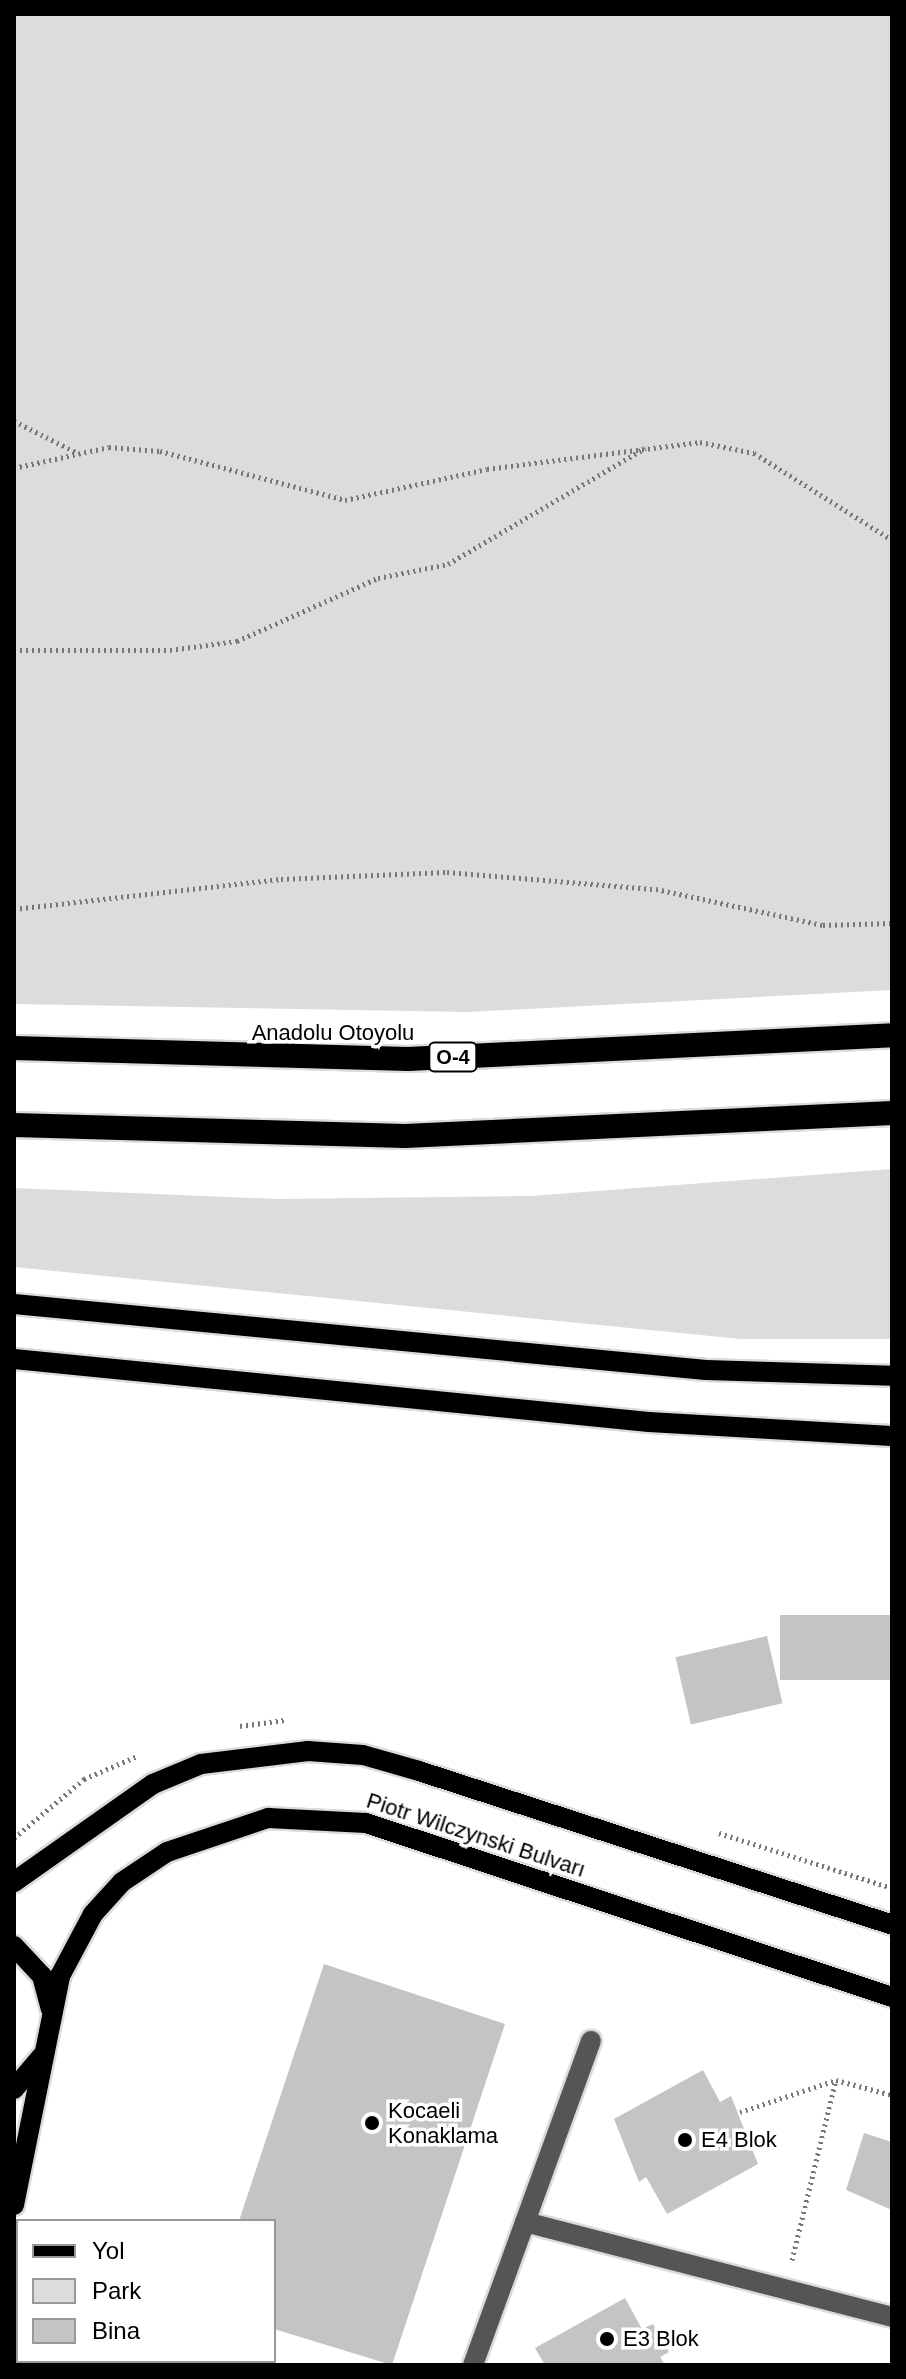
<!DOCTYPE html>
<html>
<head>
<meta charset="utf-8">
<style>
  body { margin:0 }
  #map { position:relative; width:906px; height:2379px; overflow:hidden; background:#fff; font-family:Helvetica,sans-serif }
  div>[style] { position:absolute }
  .green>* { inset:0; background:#dcdcdc }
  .building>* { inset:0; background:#c4c4c4; transform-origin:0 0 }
  .path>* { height:5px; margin-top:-2.5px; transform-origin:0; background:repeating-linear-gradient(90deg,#777 0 2px,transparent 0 6px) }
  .roads { filter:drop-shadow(2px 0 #dbdbdb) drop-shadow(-2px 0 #dbdbdb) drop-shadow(0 2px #dbdbdb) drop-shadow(0 -2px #dbdbdb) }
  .minor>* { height:20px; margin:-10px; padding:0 10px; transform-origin:10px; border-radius:10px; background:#555 }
  .major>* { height:20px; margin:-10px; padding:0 10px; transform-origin:10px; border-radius:10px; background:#000 }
  .highway>* { height:24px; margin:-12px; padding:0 12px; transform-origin:12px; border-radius:12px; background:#000 }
  .dots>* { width:22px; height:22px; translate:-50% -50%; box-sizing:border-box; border:4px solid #fff; border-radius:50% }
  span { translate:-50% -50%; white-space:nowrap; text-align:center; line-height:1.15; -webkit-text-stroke:7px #fff; paint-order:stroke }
  .shield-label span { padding:2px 6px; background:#fff; border:2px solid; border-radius:6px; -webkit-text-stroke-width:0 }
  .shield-label { font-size:20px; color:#000; font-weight:700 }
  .street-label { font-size:22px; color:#000 }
  .poi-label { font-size:22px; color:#000 }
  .left { translate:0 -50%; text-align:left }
  .frame { position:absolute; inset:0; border:16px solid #000; pointer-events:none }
  .legend { position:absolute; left:16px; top:2219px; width:260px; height:144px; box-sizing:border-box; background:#fff; border:2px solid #999; margin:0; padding:10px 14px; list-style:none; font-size:24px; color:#000 }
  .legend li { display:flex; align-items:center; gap:16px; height:40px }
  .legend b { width:40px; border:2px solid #999 }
</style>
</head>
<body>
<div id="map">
  <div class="green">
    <div style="clip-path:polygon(14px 14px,892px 14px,892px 990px,468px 1012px,14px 1004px)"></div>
    <div style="clip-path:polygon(892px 1169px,892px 1339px,741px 1339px,14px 1267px,14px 1188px,276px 1199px,530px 1196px)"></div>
  </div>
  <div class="building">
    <div style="left:892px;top:1615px;width:65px;height:112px;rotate:90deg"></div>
    <div style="left:767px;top:1636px;width:69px;height:94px;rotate:77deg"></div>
    <div style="clip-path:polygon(324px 1964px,505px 2024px,392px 2365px,274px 2329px,274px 2221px,239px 2221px)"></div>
    <div style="clip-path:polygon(703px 2070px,720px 2102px,731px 2096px,758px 2164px,667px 2214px,646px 2177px,639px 2182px,614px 2119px)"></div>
    <div style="clip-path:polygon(864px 2133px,892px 2142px,892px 2210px,846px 2190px)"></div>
    <div style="clip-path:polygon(625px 2298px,642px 2329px,653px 2324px,669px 2352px,660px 2357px,665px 2365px,545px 2365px,535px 2348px)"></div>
  </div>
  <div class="path">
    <div style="left:14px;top:421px;width:69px;rotate:26.6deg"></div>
    <div style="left:14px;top:468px;width:97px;rotate:-12.5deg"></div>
    <div style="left:109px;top:447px;width:51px;rotate:4.5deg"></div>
    <div style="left:160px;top:451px;width:191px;rotate:14.8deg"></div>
    <div style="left:345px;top:500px;width:145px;rotate:-12.3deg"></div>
    <div style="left:487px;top:469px;width:215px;rotate:-7.2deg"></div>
    <div style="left:700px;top:442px;width:55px;rotate:11.5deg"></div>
    <div style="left:754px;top:453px;width:163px;rotate:32.2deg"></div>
    <div style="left:14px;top:650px;width:156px"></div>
    <div style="left:170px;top:650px;width:68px;rotate:-7.7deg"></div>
    <div style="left:237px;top:641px;width:154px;rotate:-24.1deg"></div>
    <div style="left:378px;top:578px;width:71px;rotate:-11.3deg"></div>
    <div style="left:448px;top:564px;width:229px;rotate:-30.5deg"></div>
    <div style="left:14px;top:909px;width:269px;rotate:-6.4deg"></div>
    <div style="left:281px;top:879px;width:166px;rotate:-2.4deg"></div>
    <div style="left:447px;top:872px;width:210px;rotate:4.7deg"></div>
    <div style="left:656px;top:889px;width:171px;rotate:12.2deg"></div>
    <div style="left:823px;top:925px;width:69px;rotate:-1.7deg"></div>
    <div style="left:240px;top:1726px;width:45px;rotate:-7.6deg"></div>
    <div style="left:719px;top:1833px;width:182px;rotate:17.6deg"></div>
    <div style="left:14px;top:1838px;width:92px;rotate:-40.1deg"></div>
    <div style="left:84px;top:1779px;width:56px;rotate:-23.3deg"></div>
    <div style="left:740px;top:2112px;width:101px;rotate:-18.4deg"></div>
    <div style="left:836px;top:2080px;width:58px;rotate:15deg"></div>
    <div style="left:792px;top:2260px;width:185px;rotate:-76.3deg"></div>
  </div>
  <div class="roads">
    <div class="minor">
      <div style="left:525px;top:2222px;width:379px;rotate:14.5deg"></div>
      <div style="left:473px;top:2365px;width:345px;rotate:-70deg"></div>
    </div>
    <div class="major">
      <div style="left:14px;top:1304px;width:695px;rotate:5.45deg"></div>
      <div style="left:706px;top:1370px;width:186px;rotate:1.8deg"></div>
      <div style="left:14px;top:1359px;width:638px;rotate:5.67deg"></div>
      <div style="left:649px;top:1422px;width:243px;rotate:3.3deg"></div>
      <div style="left:14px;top:1882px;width:170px;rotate:-35.2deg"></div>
      <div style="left:153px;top:1784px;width:52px;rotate:-22.6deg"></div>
      <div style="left:201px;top:1764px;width:108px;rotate:-6.9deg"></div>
      <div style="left:308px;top:1751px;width:55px;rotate:4.2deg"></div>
      <div style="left:363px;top:1755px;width:58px;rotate:15.9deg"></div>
      <div style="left:419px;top:1771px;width:497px;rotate:18deg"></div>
      <div style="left:14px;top:1946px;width:41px;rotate:47deg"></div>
      <div style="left:42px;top:1976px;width:34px;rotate:75deg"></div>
      <div style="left:14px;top:2089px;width:43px;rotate:-49.7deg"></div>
      <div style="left:14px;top:2205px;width:234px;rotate:-78.6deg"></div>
      <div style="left:60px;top:1976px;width:70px;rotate:-62deg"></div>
      <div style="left:93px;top:1914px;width:43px;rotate:-47.8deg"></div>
      <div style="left:122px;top:1882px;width:54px;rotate:-33.7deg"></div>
      <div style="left:167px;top:1852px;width:107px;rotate:-18.6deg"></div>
      <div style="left:268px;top:1818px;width:98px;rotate:2.9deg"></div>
      <div style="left:366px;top:1823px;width:554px;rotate:18.3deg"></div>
    </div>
    <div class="highway">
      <div style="left:14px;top:1048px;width:394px;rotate:1.6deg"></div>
      <div style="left:408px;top:1059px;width:485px;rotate:-2.8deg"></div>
      <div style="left:14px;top:1125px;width:391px;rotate:1.6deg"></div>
      <div style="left:405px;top:1136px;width:488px;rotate:-2.7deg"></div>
    </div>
  </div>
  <div class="dots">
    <div style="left:372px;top:2123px;background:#000"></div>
    <div style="left:685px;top:2140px;background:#000"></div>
    <div style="left:607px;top:2339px;background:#000"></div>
  </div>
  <div class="shield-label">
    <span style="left:453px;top:1057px">O-4</span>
  </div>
  <div class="street-label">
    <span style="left:333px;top:1033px">Anadolu Otoyolu</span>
    <span style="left:476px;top:1835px;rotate:18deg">Piotr Wilczynski Bulvarı</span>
  </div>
  <div class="poi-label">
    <span class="left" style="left:388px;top:2123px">Kocaeli<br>Konaklama</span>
    <span class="left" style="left:701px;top:2140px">E4 Blok</span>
    <span class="left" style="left:623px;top:2339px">E3 Blok</span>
  </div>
  <div class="frame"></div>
  <ul class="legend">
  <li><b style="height:10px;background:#000"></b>Yol</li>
  <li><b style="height:22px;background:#dcdcdc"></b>Park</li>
  <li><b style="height:22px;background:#c4c4c4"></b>Bina</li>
  </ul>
</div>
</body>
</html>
